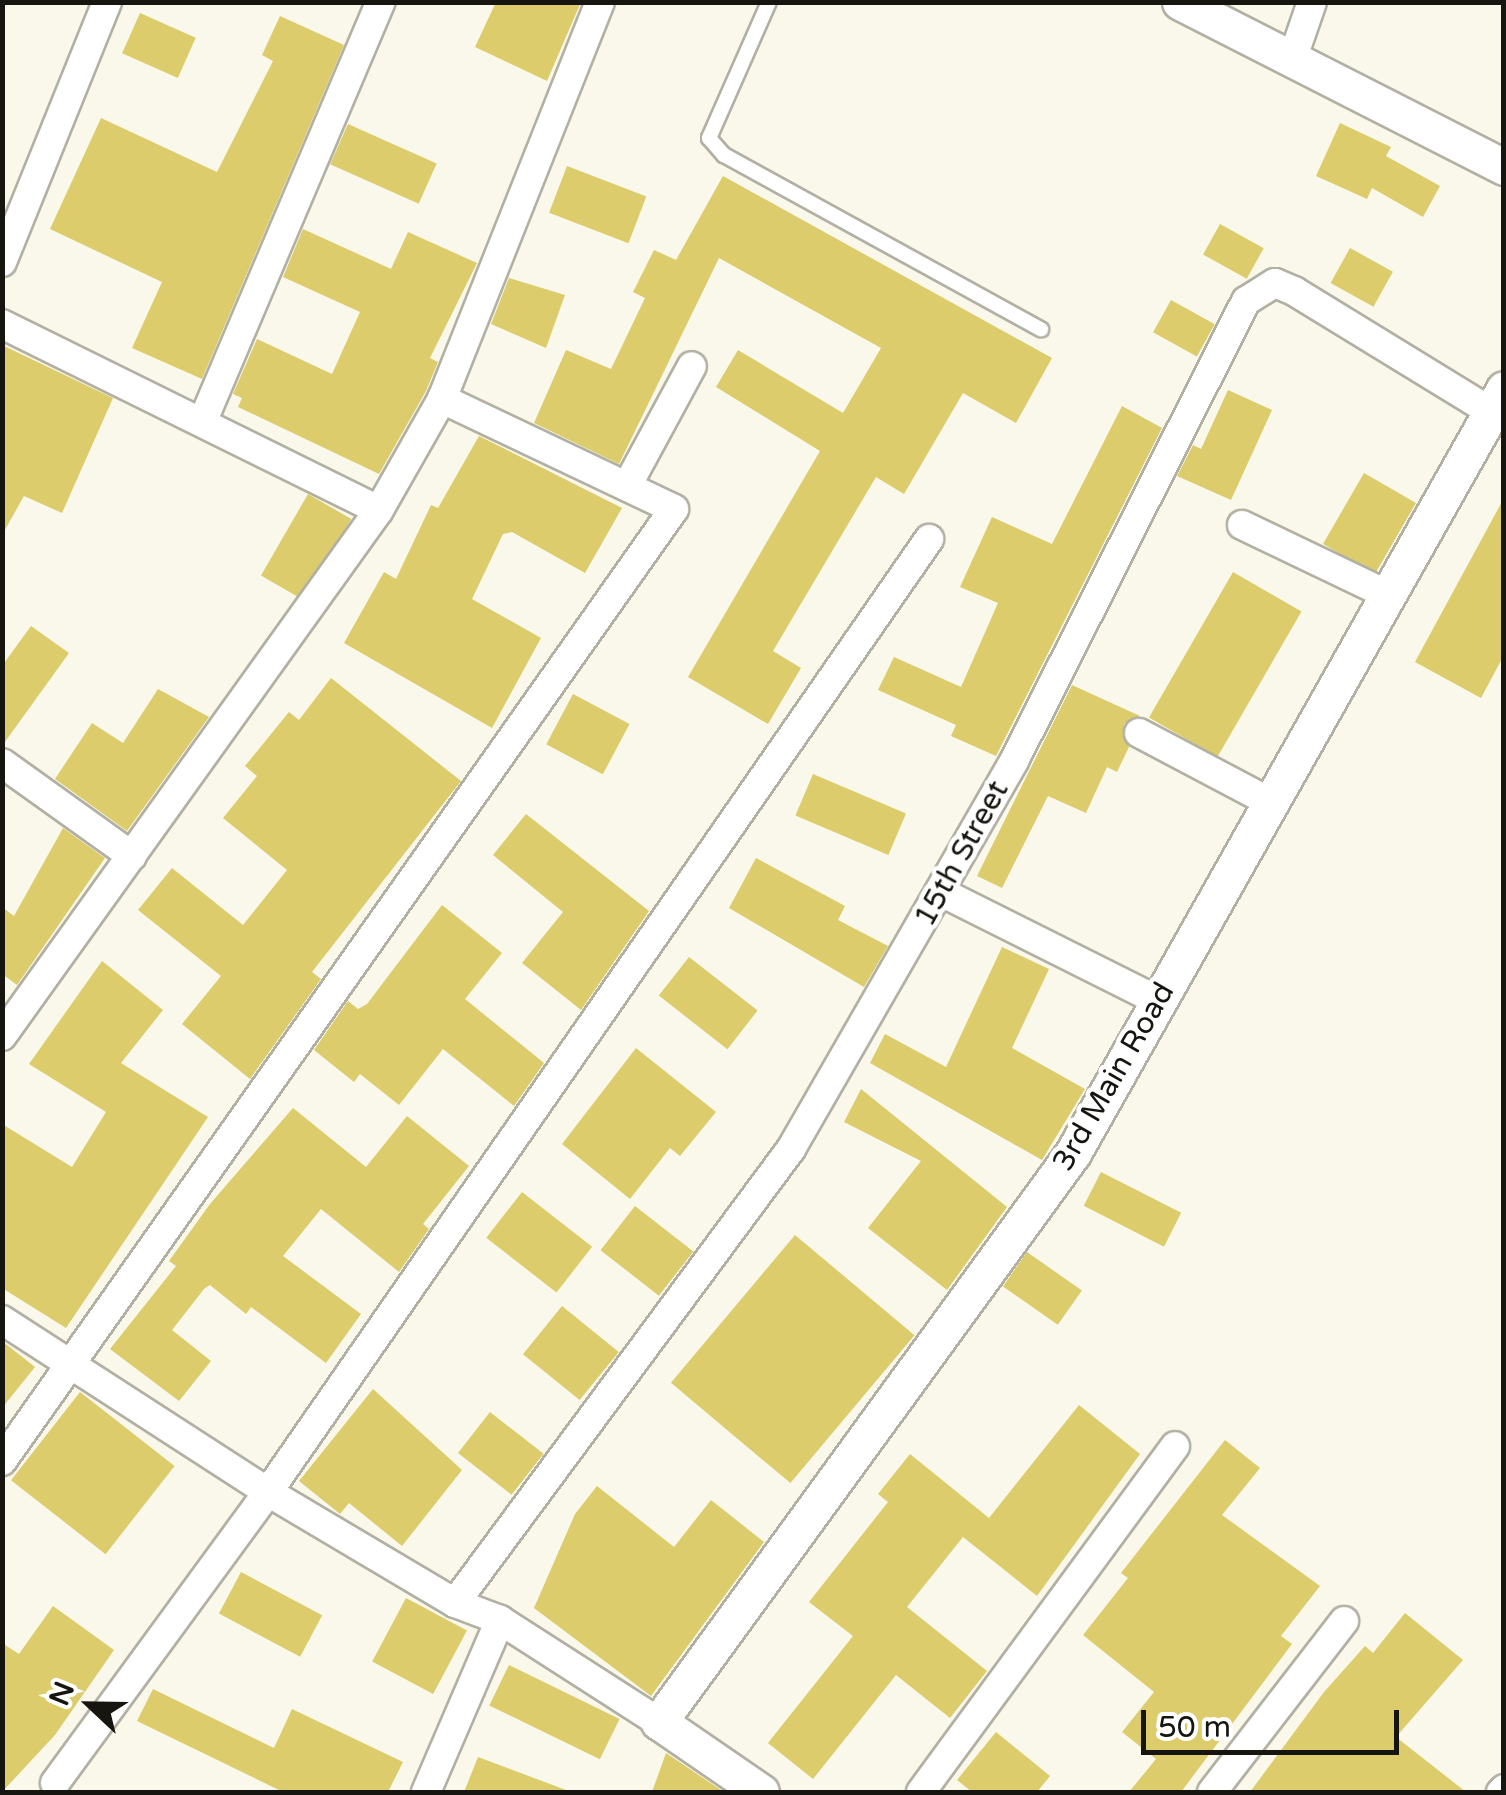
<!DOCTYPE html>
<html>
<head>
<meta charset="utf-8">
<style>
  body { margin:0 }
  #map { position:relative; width:1506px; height:1795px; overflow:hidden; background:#faf8ea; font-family:"Varela Round",sans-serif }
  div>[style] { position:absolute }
  .building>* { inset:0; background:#dccc6b; transform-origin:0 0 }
  .roads { filter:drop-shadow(2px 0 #b2b0a3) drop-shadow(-2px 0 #b2b0a3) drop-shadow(0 2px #b2b0a3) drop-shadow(0 -2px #b2b0a3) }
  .service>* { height:14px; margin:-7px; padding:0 7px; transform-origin:7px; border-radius:7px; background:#fff }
  .minor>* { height:28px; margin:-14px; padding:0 14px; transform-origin:14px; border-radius:14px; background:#fff }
  .tertiary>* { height:35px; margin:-17.5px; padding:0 17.5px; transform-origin:17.5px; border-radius:17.5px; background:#fff }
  span { translate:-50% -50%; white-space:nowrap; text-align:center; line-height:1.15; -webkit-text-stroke:9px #fff; paint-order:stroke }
  .street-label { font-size:30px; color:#161510 }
  .frame { position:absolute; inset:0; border:5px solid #161510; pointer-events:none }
  .north { position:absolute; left:40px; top:1655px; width:100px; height:100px; -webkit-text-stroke:8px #fff; paint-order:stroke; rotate:292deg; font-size:28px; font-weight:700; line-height:40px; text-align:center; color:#161510 }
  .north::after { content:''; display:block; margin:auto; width:35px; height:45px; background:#161510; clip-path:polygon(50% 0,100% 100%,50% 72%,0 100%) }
  .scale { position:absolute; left:1141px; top:1710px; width:258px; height:45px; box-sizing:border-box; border:5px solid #161510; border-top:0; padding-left:12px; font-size:30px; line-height:35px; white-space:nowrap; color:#161510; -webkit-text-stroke:8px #fff; paint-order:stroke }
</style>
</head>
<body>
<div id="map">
  <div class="building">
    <div style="clip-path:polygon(496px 2px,581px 2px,547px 81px,475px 47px)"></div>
    <div style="left:140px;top:13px;width:61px;height:44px;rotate:24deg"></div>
    <div style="clip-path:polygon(280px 16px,344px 45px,202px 379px,132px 348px,162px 282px,50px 229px,101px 118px,217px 172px,273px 61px,262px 55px)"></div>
    <div style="clip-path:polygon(1340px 123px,1391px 147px,1386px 156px,1440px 186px,1423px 217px,1372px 188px,1367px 199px,1316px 176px)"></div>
    <div style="left:348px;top:124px;width:97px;height:44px;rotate:24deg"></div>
    <div style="left:567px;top:166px;width:85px;height:50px;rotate:21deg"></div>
    <div style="clip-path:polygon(723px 176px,1052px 358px,1016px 423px,963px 393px,904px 494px,876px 477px,773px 651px,801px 668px,768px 724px,688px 677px,820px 451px,716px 387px,738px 350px,843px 413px,881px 348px,719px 258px,619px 464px,534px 423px,566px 350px,611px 369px,645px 298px,633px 292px,654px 250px,676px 260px)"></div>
    <div style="left:1220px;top:224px;width:50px;height:35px;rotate:29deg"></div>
    <div style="clip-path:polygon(303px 229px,391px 269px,408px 232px,477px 263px,430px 358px,438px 362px,426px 391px,379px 474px,238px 407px,242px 398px,233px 394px,257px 339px,332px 374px,360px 312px,283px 277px)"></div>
    <div style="left:1350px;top:248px;width:49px;height:40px;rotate:29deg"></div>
    <div style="clip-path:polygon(509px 278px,565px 295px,546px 348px,491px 324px)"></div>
    <div style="left:1171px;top:300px;width:50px;height:37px;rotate:29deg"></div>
    <div style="clip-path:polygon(2px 345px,113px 398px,62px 513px,24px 496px,2px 535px)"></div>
    <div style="clip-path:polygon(1228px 390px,1272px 410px,1231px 500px,1177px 476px,1193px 445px,1201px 449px)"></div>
    <div style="clip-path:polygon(1122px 406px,1162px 428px,996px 756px,951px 736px,956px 725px,878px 690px,894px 657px,961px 687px,998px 603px,960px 587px,992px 517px,1052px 544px)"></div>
    <div style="clip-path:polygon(479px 436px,622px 508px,585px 573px,512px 532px,503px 534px,472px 599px,541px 638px,492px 728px,344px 643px,384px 572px,396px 579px,431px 505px,438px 508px)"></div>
    <div style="left:1364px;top:473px;width:60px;height:82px;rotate:30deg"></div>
    <div style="left:308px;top:494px;width:50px;height:94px;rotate:30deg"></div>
    <div style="clip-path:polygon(1504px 498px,1504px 655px,1481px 698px,1415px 662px)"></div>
    <div style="left:1233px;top:572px;width:79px;height:168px;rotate:30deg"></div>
    <div style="clip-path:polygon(31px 626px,69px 653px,2px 746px,2px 666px)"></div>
    <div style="clip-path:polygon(331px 678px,461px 781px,312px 972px,321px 979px,250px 1079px,182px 1024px,221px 976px,138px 910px,172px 868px,243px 925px,287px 870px,223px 818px,257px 776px,245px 766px,289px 712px,299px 720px)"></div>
    <div style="clip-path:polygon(1072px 685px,1140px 716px,1124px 724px,1129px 747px,1117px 772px,1107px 767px,1086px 813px,1048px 796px,1002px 888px,977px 876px)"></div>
    <div style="clip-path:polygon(158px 689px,209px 717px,127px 831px,55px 779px,92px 723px,123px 743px)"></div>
    <div style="left:573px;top:694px;width:64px;height:57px;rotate:28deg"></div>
    <div style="left:813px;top:774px;width:101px;height:45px;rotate:23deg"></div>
    <div style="clip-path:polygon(526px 814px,649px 911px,581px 1010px,522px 963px,563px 912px,493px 855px)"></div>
    <div style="clip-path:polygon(63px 828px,105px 858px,17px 985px,2px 974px,2px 907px,14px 916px)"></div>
    <div style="clip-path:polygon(756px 858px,845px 906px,838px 920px,888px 946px,864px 987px,729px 908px)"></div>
    <div style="clip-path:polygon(442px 905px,502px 953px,465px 999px,544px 1063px,514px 1106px,443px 1049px,399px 1105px,360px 1074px,354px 1082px,314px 1050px,348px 1001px,358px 1009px,367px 1004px)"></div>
    <div style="clip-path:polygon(1002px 947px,1049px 969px,1012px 1048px,1085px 1089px,1042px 1160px,870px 1063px,885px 1034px,946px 1067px)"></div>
    <div style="left:689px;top:957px;width:87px;height:49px;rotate:38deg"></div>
    <div style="clip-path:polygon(102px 961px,163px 1010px,121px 1063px,208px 1117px,66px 1328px,2px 1288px,2px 1124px,72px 1167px,106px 1112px,29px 1064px)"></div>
    <div style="clip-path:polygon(636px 1048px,716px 1112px,680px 1156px,670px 1148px,630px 1199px,562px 1144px)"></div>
    <div style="clip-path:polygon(861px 1089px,1007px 1207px,947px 1290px,868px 1228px,921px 1161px,844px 1122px)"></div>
    <div style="clip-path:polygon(293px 1108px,366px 1167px,407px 1116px,469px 1166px,423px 1224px,429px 1229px,399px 1272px,321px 1209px,283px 1256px,361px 1314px,326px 1363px,251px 1307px,246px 1314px,210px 1285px,204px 1289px,172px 1330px,211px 1361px,179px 1401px,110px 1349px,176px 1266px,169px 1261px,210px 1204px)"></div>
    <div style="left:1101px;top:1172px;width:90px;height:38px;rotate:27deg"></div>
    <div style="left:522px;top:1192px;width:89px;height:58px;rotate:38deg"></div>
    <div style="left:635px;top:1206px;width:74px;height:56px;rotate:38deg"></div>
    <div style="left:795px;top:1235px;width:156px;height:193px;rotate:40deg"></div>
    <div style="left:1027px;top:1252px;width:67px;height:42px;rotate:35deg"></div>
    <div style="left:562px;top:1306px;width:73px;height:62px;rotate:39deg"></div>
    <div style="clip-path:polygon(2px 1341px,35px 1367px,2px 1408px)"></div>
    <div style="clip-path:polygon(373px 1389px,462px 1470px,402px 1546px,349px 1503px,340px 1514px,299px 1481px)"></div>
    <div style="left:80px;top:1392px;width:120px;height:112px;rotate:38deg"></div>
    <div style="clip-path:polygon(1079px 1405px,1140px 1454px,1037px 1596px,963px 1537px,907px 1607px,987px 1671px,950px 1718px,896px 1675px,813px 1779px,768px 1743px,853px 1636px,809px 1602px,888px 1502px,878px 1494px,910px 1454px,989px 1518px)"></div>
    <div style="left:490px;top:1412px;width:68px;height:52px;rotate:38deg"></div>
    <div style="clip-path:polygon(1225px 1440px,1260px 1468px,1222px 1515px,1320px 1586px,1281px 1636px,1292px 1644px,1181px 1792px,1129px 1792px,1156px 1759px,1122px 1732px,1154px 1692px,1083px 1635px,1128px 1578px,1121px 1573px)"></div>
    <div style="clip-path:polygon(597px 1486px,674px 1547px,711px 1500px,764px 1542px,651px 1696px,534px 1608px,575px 1514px)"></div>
    <div style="left:241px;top:1572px;width:92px;height:47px;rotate:28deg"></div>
    <div style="left:406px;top:1598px;width:69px;height:72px;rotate:28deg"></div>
    <div style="clip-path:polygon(53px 1606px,114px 1650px,55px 1735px,2px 1792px,2px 1643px,19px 1654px)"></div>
    <div style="clip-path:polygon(1405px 1613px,1463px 1660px,1396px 1737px,1466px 1792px,1250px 1792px,1324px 1692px,1365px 1646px,1373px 1653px)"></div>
    <div style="left:509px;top:1665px;width:123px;height:45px;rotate:26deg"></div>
    <div style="clip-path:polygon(153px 1689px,274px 1748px,292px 1709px,403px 1762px,388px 1792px,283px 1792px,137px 1721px)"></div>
    <div style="clip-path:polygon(996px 1732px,1050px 1776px,1037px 1792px,972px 1792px,957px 1780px)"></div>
    <div style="clip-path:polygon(666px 1753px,669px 1755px,724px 1792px,652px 1792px)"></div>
    <div style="clip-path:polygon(478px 1757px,566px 1790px,566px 1792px,464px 1792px)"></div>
  </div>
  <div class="roads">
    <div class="service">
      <div style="left:769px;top:2px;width:149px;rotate:113.8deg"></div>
      <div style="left:709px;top:138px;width:23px;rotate:49deg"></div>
      <div style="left:724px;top:155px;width:362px;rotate:28.8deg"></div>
    </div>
    <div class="minor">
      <div style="left:1292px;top:60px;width:61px;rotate:-71deg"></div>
      <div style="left:2px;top:262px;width:280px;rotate:-68deg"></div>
      <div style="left:2px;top:324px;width:420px;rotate:26.3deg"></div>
      <div style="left:204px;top:418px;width:452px;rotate:-67deg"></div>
      <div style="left:627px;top:486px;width:136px;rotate:-61.6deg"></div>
      <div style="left:1242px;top:525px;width:160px;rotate:25.6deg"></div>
      <div style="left:1139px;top:733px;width:148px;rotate:27.8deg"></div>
      <div style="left:2px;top:763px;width:160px;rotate:35.6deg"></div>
      <div style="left:941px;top:892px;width:244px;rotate:26.6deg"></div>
      <div style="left:2px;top:1036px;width:647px;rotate:-54.37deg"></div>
      <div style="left:379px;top:510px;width:128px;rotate:-60.4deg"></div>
      <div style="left:442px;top:399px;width:427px;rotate:-68.3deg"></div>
      <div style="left:2px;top:1320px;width:317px;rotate:32.9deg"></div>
      <div style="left:268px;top:1492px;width:217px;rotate:30.7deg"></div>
      <div style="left:455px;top:1603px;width:48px;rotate:20.7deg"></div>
      <div style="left:500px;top:1620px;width:189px;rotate:32.7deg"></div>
      <div style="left:2px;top:1461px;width:1165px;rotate:-54.78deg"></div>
      <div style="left:674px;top:509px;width:257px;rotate:-154.6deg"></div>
      <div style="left:455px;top:1603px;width:565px;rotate:-53.5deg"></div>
      <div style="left:791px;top:1149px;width:448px;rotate:-60.1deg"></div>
      <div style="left:1014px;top:761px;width:515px;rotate:-63.24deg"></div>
      <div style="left:1246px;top:301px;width:34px;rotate:-32deg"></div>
      <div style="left:1275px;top:283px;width:21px;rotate:23deg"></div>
      <div style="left:1294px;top:291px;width:228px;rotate:31.5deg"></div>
      <div style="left:55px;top:1783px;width:361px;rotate:-53.8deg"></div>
      <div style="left:268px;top:1492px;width:1160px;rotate:-55.25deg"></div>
      <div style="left:426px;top:1792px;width:187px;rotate:-66.7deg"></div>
      <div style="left:921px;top:1792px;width:429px;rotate:-53.7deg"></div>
      <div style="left:1212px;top:1792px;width:216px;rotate:-52.3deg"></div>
      <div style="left:1501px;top:1792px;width:4px;rotate:-45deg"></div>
    </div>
    <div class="tertiary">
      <div style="left:1180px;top:2px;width:364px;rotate:27deg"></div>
      <div style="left:761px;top:1792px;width:124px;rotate:-145.5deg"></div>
      <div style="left:659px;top:1722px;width:704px;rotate:-53.96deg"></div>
      <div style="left:1073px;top:1153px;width:877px;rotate:-60.57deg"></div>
    </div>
  </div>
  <div class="street-label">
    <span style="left:962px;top:854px;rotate:-61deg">15th Street</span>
    <span style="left:1114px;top:1077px;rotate:-60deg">3rd Main Road</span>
  </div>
  <div class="frame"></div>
  <div class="north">N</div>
  <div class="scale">50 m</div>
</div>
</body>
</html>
